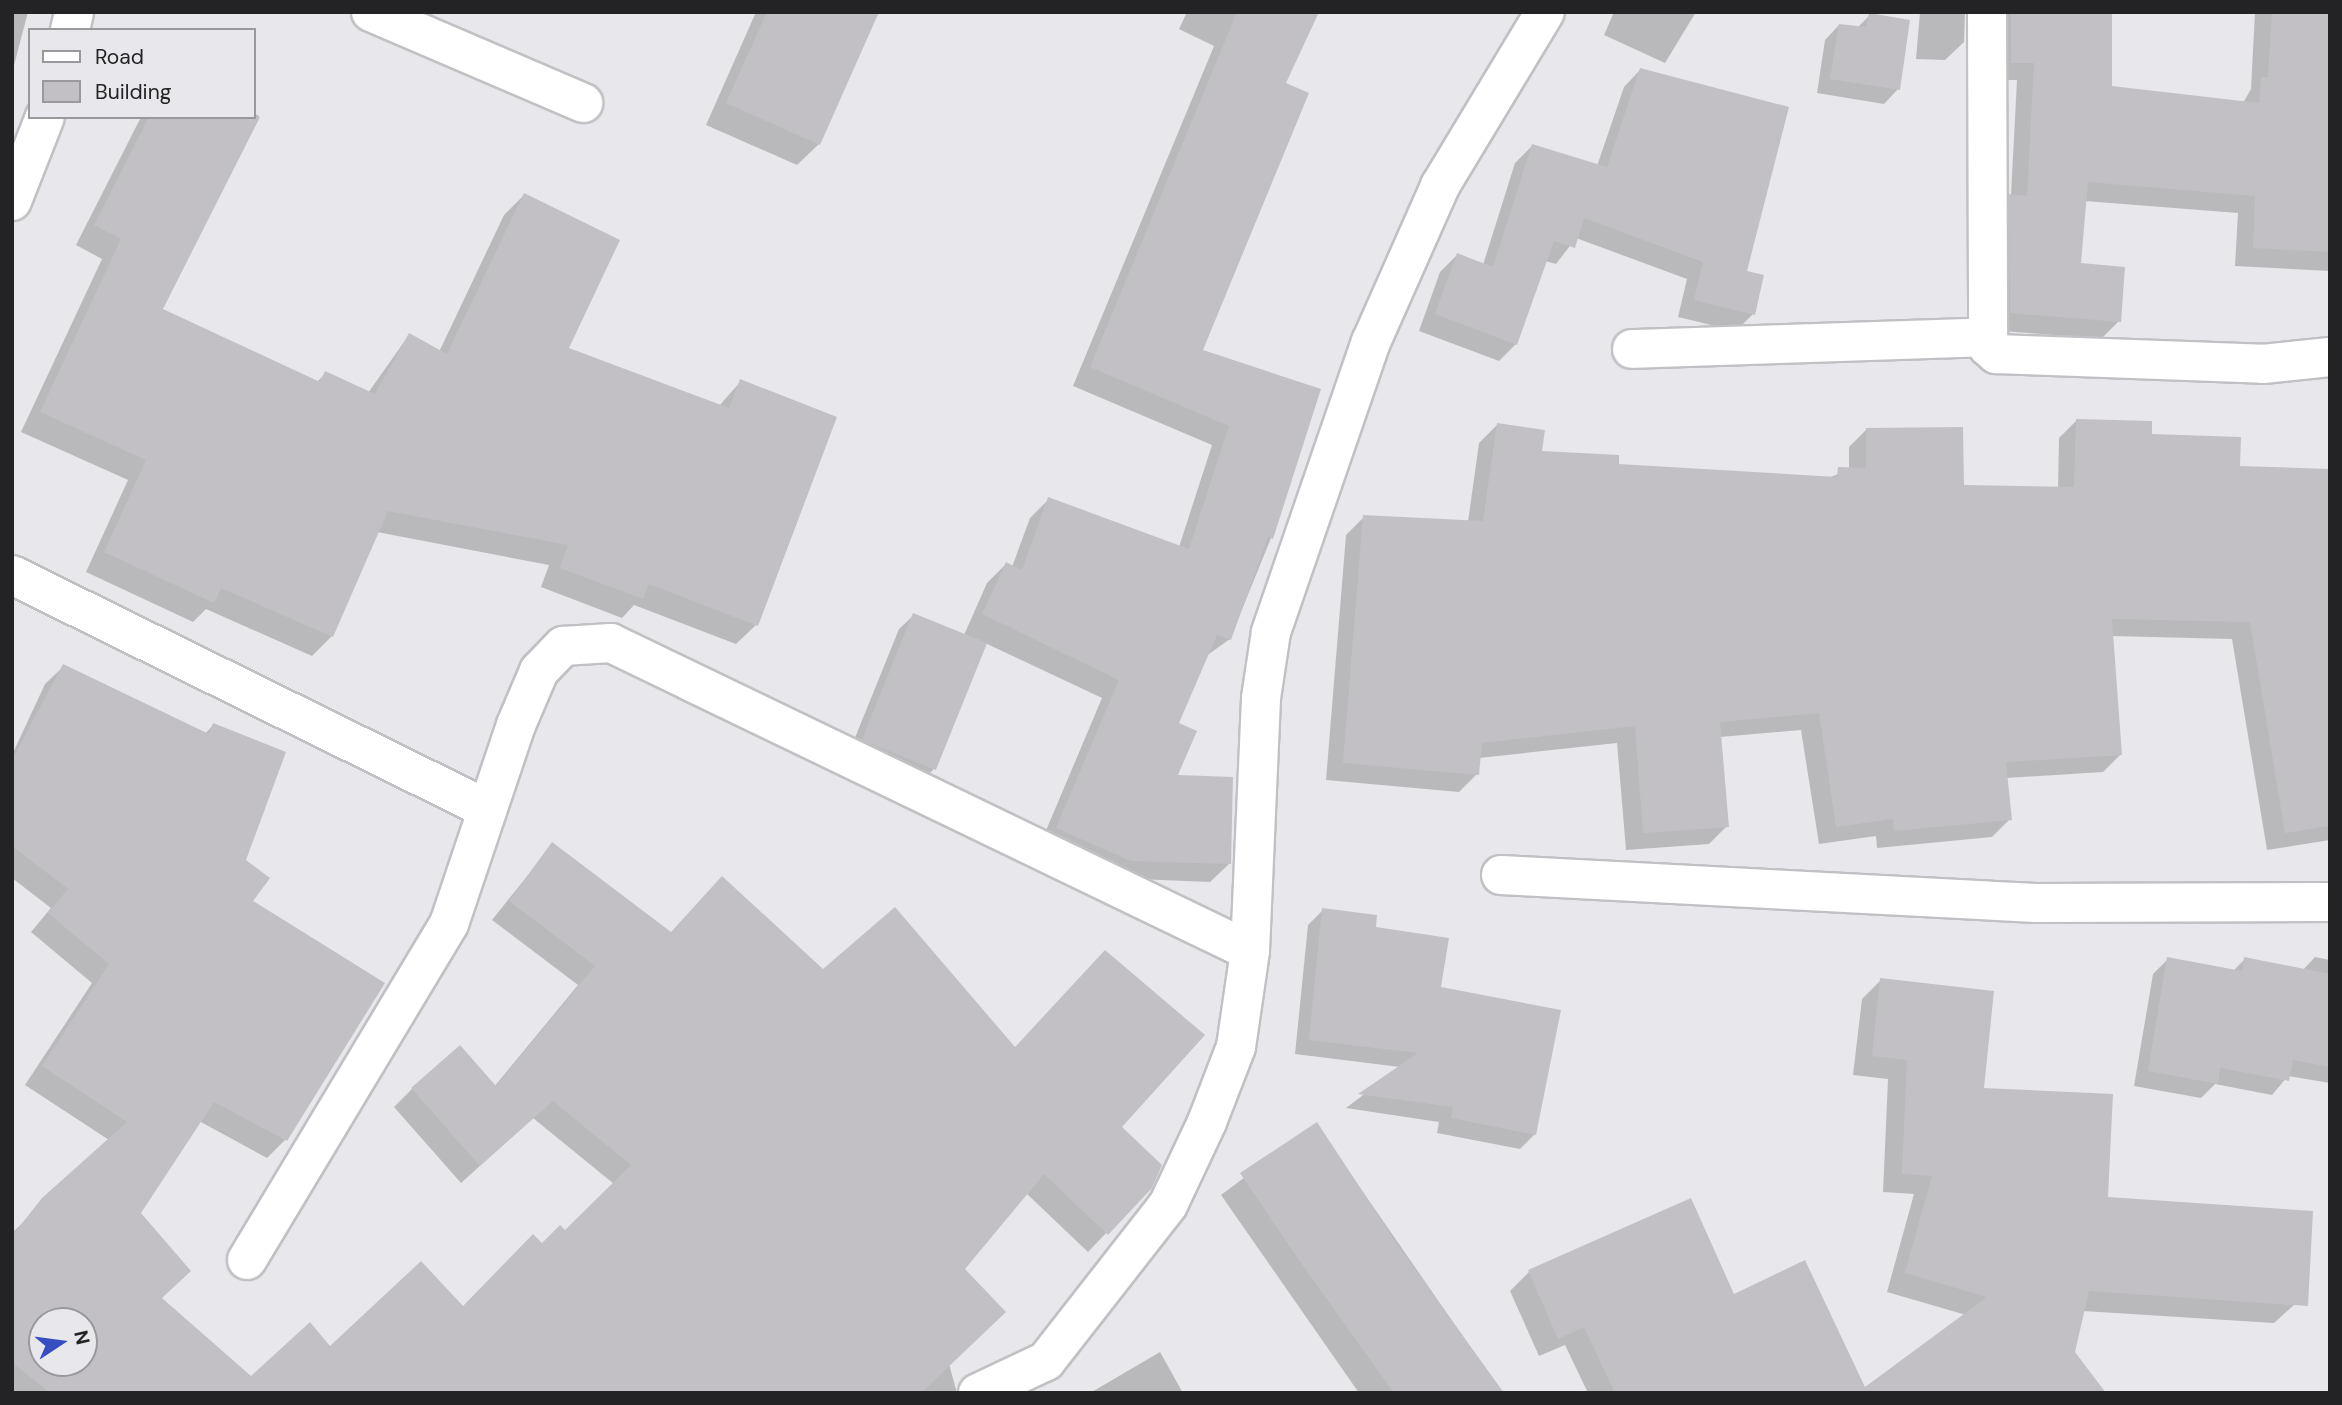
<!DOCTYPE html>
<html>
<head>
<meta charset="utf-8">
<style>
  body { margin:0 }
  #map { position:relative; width:2342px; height:1405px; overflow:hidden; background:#e8e8ec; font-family:"DM Sans",sans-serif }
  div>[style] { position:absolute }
  .shadow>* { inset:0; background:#0003 }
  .building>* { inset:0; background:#c2c0c4; transform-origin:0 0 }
  .roads { filter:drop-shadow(2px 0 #c0c1c4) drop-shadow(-2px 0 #c0c1c4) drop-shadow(0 2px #c0c1c4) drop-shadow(0 -2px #c0c1c4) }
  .minor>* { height:38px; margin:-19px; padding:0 19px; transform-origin:19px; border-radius:19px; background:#fff }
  span { translate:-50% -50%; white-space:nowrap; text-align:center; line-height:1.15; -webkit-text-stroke:7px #e8e8ec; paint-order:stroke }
  .frame { position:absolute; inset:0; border:14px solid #232325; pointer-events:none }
  .legend { position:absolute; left:28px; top:28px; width:228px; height:91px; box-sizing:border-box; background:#e8e8ec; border:2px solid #99999c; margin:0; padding:9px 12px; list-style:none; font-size:21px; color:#232325 }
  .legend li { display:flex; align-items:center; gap:14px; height:35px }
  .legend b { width:35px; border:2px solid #99999c }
  .north { position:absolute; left:28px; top:1307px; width:70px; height:70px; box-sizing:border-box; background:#e8e8ec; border:2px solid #99999c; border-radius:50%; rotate:77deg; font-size:19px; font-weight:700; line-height:28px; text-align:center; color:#232325 }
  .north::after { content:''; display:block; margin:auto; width:24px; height:32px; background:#374ec0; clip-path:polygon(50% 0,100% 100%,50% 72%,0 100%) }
</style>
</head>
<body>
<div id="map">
  <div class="shadow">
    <div style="clip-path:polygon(12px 12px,28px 12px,12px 73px)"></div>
    <div style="clip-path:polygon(756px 12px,878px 12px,819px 144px,797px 165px,706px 125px)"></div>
    <div style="clip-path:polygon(1187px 12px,1317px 12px,1284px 83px,1200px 351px,1319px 390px,1271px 538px,1230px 639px,1206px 656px,1176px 724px,1175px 777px,1229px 864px,1210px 882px,1112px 878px,1039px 847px,1102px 698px,985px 643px,933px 770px,918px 785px,848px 755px,899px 629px,914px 615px,964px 635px,987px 583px,1006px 564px,1012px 567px,1030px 518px,1049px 499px,1179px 547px,1212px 445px,1073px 386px,1214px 46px,1179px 29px)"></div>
    <div style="clip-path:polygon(1614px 12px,1696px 12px,1665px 63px,1604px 35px)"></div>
    <div style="clip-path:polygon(1920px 12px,1965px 12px,1964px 42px,1945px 60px,1916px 59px)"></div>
    <div style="clip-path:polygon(1976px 12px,2110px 12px,2111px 88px,2243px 103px,2251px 89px,2255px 12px,2330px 12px,2330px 271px,2235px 266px,2238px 213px,2085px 201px,2079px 265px,2119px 321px,2101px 339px,1992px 330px,1992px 214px,2011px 195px,2017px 80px,1994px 80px)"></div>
    <div style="clip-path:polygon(1870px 15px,1898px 89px,1884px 104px,1817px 93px,1825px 40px,1839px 25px,1857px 28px)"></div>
    <div style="clip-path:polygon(1641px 69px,1745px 272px,1753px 314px,1736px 331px,1678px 317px,1687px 279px,1576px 238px,1556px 264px,1545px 261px,1516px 344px,1499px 361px,1419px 331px,1440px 272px,1457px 255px,1483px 265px,1515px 163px,1532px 146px,1597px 166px,1624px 87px)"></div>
    <div style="clip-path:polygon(254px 113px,259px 116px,161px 310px,317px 382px,326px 373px,368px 393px,409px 335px,439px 352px,504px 215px,524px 195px,567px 349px,719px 406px,741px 381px,756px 625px,736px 644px,634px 605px,622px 618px,541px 587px,549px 565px,377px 532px,332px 636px,312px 656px,206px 609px,193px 622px,86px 572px,128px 480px,21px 432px,102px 259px,76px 245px,141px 117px)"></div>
    <div style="clip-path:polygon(2077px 420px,2150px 436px,2238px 468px,2330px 472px,2330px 840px,2267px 850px,2232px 639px,2111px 636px,2121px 754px,2103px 772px,2006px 778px,2010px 819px,1992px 837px,1877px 848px,1876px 836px,1819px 844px,1801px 730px,1720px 737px,1727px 826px,1709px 844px,1626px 850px,1617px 743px,1479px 758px,1477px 774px,1459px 792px,1326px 780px,1346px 535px,1364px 517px,1468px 522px,1479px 443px,1497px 425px,1540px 453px,1617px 466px,1829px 478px,1849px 469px,1849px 447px,1867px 429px,1962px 487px,2058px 489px,2059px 438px)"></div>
    <div style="clip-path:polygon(evenodd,64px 666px,205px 734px,213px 725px,244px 861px,285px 1140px,267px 1158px,199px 1121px,139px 1213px,160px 1299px,251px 1378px,463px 1308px,565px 1232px,614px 1184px,533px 1118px,461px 1183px,394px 1107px,412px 1089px,494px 1087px,578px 985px,492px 920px,553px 844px,670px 934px,823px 971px,1014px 1049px,1120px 1127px,1150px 1187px,1088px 1252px,1026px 1193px,962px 1269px,949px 1364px,957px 1393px,12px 1393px,12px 1233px,109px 1140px,25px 1085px,92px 983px,31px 932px,51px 908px,12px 878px,12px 755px,45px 684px,64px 666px,42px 1321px,84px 1321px,84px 1363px,42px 1363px,42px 1321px)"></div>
    <div style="clip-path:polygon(1323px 910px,1374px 928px,1439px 988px,1535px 1134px,1520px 1149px,1437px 1133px,1439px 1122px,1346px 1108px,1400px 1067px,1295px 1054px,1308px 925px)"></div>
    <div style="clip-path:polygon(2315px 957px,2330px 960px,2330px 1083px,2288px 1076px,2272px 1095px,2215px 1084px,2201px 1098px,2134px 1086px,2153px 974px,2168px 959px,2233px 971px,2245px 959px,2302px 971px)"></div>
    <div style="clip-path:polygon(1881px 980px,1982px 1089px,2106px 1199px,2306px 1294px,2274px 1323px,2083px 1311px,2073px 1352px,2104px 1393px,1588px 1393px,1565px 1345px,1539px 1356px,1510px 1291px,1529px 1272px,1733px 1296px,1866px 1392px,1966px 1315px,1887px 1292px,1914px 1194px,1883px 1192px,1888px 1079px,1853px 1075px,1862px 999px)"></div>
    <div style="clip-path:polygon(1316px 1124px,1502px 1393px,1359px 1393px,1221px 1195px)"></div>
    <div style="clip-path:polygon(1160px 1352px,1183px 1393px,1090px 1393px)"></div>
  </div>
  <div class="building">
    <div style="clip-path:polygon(767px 12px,879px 12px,820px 145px,726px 103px)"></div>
    <div style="clip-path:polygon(1237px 12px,1319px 12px,1286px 83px,1309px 93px,1203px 350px,1321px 389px,1273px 539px,1268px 537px,1231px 640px,1217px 635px,1179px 723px,1197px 731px,1178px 775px,1233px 777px,1231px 864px,1131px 861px,1056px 828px,1119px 680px,982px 614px,1006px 562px,1022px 570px,1048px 497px,1189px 549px,1229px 426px,1090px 367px)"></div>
    <div style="clip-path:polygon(2011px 12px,2112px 12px,2112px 86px,2259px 103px,2261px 77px,2268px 77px,2272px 12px,2330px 12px,2330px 252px,2253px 248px,2255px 196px,2088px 182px,2081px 263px,2125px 267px,2121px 322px,2010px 313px,2009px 194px,2027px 196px,2034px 63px,2011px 63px)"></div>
    <div style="clip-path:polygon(1869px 13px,1910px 20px,1900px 90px,1830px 79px,1839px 24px,1866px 27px)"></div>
    <div style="clip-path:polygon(1640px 68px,1789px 107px,1747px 271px,1764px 275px,1755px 315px,1694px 300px,1703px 262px,1584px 218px,1575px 248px,1554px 241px,1517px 345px,1435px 314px,1457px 253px,1493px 267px,1532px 144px,1607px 167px)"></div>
    <div style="clip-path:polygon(149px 117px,260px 117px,163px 309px,320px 382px,325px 371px,375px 394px,409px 333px,447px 354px,524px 193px,620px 240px,569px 348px,729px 408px,740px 379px,837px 417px,758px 626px,649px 584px,643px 599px,560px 568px,568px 545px,388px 511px,333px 637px,221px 588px,214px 603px,104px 552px,146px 460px,40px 412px,121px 239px,94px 225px)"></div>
    <div style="clip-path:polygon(2076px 419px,2152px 421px,2152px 434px,2241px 437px,2240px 466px,2330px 469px,2330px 826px,2285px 833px,2250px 622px,2112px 619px,2122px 755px,2006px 762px,2012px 820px,1894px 831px,1893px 819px,1836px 827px,1819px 713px,1720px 722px,1729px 827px,1643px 833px,1635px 726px,1482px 743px,1479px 775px,1343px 763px,1363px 515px,1483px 521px,1497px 423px,1545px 430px,1542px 451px,1619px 455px,1619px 464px,1837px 477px,1838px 467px,1866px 468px,1866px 428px,1963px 427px,1964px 485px,2074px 487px)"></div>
    <div style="left:913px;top:613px;width:80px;height:137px;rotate:22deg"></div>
    <div style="clip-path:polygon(evenodd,63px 664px,209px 734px,213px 723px,286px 752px,246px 860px,270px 878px,253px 901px,385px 983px,287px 1141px,214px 1102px,141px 1213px,191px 1271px,162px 1298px,251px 1376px,310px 1322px,330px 1346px,421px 1261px,463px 1306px,533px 1234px,542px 1243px,560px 1225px,565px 1230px,631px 1165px,553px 1101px,480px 1166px,411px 1088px,460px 1045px,496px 1086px,595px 966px,509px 901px,552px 842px,671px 932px,722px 876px,823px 969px,895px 907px,1015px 1047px,1105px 950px,1205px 1035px,1122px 1127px,1162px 1165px,1152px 1188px,1108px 1235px,1044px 1174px,965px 1269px,1006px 1312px,921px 1393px,50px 1393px,12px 1362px,12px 1236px,42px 1198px,127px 1122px,42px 1066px,109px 964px,48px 913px,68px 889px,12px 846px,12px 760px,63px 664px,42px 1321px,84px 1321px,84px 1363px,42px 1363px,42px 1321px)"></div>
    <div style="clip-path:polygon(1322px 908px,1377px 915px,1376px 927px,1449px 938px,1441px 987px,1561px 1010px,1536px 1135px,1451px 1118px,1453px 1107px,1358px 1094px,1418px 1053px,1309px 1040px)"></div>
    <div style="clip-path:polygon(2167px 957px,2242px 971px,2244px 957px,2330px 974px,2330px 1067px,2293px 1060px,2289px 1081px,2220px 1068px,2218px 1084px,2148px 1071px)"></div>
    <div style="clip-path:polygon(1880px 978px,1994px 991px,1984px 1088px,2113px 1094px,2108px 1197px,2313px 1211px,2308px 1306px,2089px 1291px,2075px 1352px,2106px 1393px,1615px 1393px,1584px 1327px,1558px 1339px,1528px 1270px,1691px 1198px,1734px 1294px,1805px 1260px,1865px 1387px,1987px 1297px,1905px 1273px,1932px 1176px,1902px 1174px,1907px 1060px,1872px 1056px)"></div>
    <div style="clip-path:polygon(1317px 1122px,1397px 1244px,1504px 1393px,1394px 1393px,1290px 1247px,1240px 1173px)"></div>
  </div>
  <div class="roads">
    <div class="minor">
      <div style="left:371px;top:12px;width:231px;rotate:23.2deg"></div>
      <div style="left:1987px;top:12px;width:335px;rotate:89.8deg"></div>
      <div style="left:1988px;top:347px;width:11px;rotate:41deg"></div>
      <div style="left:1996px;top:354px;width:267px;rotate:2.1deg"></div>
      <div style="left:2263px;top:364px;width:67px;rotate:-6deg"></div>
      <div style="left:70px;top:30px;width:18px;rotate:-77deg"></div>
      <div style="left:12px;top:201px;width:90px;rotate:-68.6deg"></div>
      <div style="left:1632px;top:349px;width:354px;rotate:-1.9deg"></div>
      <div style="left:12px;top:575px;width:530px;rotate:26.23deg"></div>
      <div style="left:1501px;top:875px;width:536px;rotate:3deg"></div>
      <div style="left:2036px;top:903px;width:294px;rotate:-0.2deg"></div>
      <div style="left:247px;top:1260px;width:392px;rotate:-59deg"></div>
      <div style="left:449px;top:924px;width:210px;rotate:-71.4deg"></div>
      <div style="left:516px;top:725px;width:59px;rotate:-66.9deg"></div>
      <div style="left:539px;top:671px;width:35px;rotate:-46deg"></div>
      <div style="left:563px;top:646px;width:48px;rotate:-3.6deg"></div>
      <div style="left:611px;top:643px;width:709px;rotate:25.73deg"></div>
      <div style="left:978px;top:1393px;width:75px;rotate:-25.2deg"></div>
      <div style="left:1046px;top:1361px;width:198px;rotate:-52deg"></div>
      <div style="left:1168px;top:1205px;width:92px;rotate:-64.8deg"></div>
      <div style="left:1207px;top:1122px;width:80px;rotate:-68.9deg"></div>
      <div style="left:1236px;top:1047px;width:97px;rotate:-81.7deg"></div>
      <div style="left:1250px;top:951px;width:253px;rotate:-87.5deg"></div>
      <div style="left:1261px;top:698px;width:67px;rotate:-81.4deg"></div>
      <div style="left:1271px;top:632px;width:307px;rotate:-71deg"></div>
      <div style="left:1371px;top:342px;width:171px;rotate:-66.1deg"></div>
      <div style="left:1440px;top:186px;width:203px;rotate:-58.9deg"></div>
    </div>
  </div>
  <div class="frame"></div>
  <ul class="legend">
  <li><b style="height:9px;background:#fff"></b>Road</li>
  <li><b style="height:19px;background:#c2c0c4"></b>Building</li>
  </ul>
  <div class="north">N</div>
</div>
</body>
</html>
